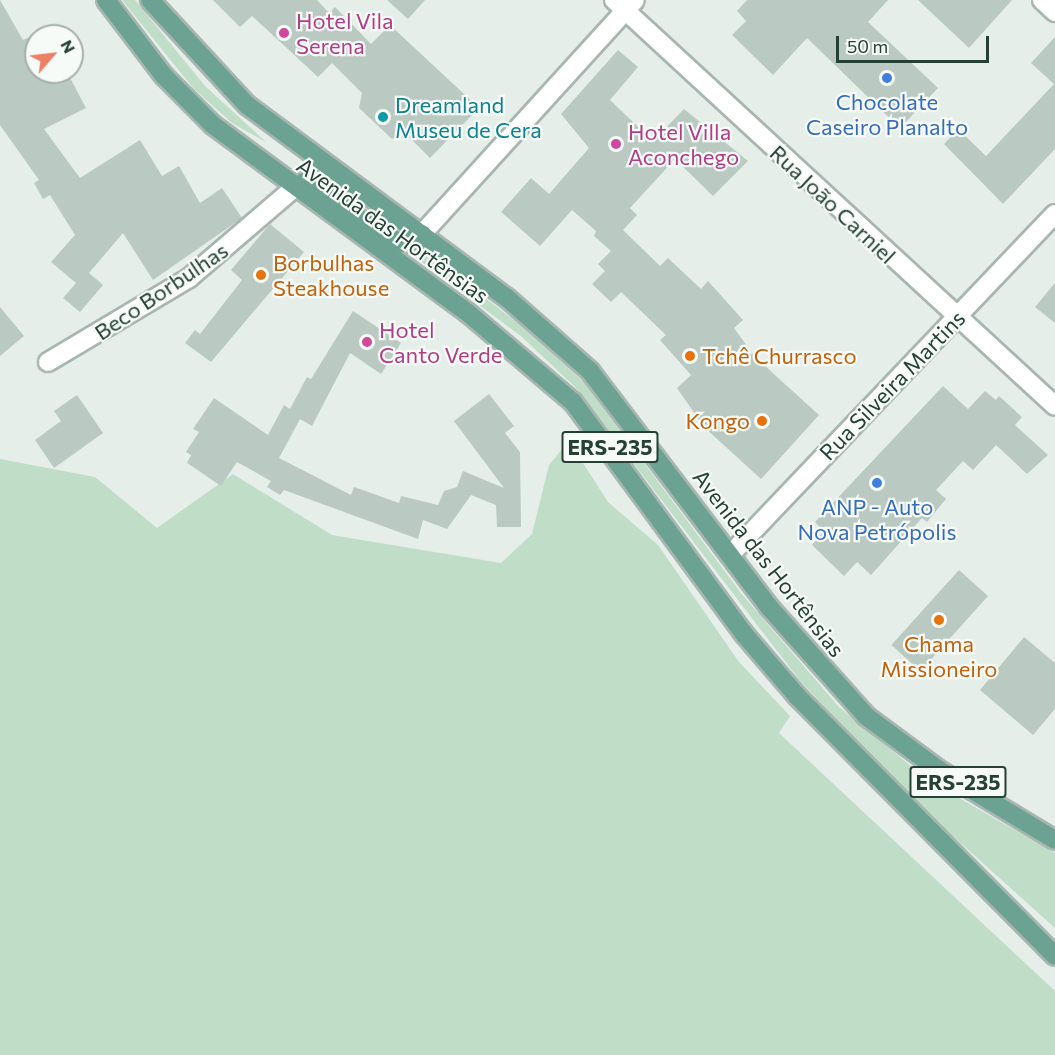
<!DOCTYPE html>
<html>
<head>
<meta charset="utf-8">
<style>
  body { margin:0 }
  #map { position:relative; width:1055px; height:1055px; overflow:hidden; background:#e6eeea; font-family:Commissioner,sans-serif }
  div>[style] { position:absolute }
  .green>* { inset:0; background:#c0dec7 }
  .building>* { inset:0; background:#bbc9c3; transform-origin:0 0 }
  .roads { filter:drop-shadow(2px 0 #a8b6b1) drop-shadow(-2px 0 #a8b6b1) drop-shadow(0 2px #a8b6b1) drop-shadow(0 -2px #a8b6b1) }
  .minor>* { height:18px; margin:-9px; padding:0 9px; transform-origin:9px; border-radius:9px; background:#fff }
  .major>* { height:18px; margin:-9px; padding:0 9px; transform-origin:9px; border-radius:9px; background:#6ca291 }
  .dots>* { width:16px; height:16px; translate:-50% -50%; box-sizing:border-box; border:3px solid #f7fbf8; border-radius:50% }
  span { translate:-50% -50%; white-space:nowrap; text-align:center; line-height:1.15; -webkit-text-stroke:4.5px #f7fbf8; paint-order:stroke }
  .shield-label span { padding:2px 4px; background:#f7fbf8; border:2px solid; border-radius:4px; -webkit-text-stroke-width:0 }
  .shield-label { font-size:21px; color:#254037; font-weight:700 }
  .hotel-label { font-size:22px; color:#b23c85 }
  .left { translate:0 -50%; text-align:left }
  .shop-label { font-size:22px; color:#366cbe }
  .culture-label { font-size:22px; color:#0d838f }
  .street-label { font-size:22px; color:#254037 }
  .food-label { font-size:22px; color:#c56008 }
  .right { translate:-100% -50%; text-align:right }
  .north { position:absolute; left:24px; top:24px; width:60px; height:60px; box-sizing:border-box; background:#f7fbf8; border:2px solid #a3b0ab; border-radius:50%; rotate:62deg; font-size:16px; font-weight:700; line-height:24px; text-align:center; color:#254037 }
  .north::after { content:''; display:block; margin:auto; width:21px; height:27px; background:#ed7f65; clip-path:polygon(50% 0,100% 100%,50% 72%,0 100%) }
  .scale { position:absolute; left:836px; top:36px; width:153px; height:27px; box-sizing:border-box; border:3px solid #254037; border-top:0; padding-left:8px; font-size:18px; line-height:21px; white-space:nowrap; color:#254037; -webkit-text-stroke:4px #f7fbf8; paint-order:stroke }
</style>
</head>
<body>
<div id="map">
  <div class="green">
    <div style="clip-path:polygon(122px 0,135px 0,205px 86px,266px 142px,232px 123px,194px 89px)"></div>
    <div style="clip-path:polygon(403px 248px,422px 250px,518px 323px,584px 382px,741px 593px,839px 707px,928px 780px,1055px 853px,1055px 928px,915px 802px,800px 681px,575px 387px,522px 337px)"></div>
    <div style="clip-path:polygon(569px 441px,608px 502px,658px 545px,739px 662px,790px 716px,779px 733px,1055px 991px,1055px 1055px,0 1055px,0 459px,95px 477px,157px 528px,233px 474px,332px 535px,501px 563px,532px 534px,549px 465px)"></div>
  </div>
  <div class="building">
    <div style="clip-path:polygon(0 0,23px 40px,36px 34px,36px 72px,67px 72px,86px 108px,44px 129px,80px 178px,140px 140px,162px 176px,179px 166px,200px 203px,222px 188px,242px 218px,153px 280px,123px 233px,89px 273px,103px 285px,80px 312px,63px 298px,76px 283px,51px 262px,75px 235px,50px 195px,43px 199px,34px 183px,39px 180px,0 125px)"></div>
    <div style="clip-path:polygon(213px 0,317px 0,329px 13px,335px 7px,371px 44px,390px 25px,479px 108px,430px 158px,405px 133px,392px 139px,359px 108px,362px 93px,332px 63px,318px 77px,252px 16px,240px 27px)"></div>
    <div style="clip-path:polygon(387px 0,425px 0,408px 19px)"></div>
    <div style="clip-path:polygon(747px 0,888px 0,868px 22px,938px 88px,900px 128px,807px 38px,773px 75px,732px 35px,746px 21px,737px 11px)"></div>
    <div style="clip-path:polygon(918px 0,1012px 0,969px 48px)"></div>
    <div style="clip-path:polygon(1055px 37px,1055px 149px,1003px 204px,944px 144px,958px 129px,986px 156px,1054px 84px,1031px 63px)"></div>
    <div style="clip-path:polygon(618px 50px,638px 67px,610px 100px,653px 141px,684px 109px,748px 161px,713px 196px,675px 159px,630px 208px,637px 215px,623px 230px,660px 266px,668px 258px,701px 289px,708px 281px,743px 320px,734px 328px,755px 357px,819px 415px,761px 479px,704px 427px,677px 388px,691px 375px,660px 340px,666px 335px,621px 292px,611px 302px,592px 284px,605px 271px,598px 264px,611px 251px,594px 236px,596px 231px,572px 210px,540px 246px,501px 212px,531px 178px,549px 194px,589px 148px,561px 114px)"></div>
    <div style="clip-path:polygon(270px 224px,304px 252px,211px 362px,185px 343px,195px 330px,200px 334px,242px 280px,231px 270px)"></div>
    <div style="clip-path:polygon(1055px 283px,1055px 323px,1035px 307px)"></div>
    <div style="clip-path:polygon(0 307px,24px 336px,0 356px)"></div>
    <div style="clip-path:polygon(353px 311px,401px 343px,381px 374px,350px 353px,312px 426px,300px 419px,279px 458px,351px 495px,354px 487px,399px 503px,401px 496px,438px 505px,444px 491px,457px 487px,463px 471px,504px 488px,454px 421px,489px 394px,514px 426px,505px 433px,520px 452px,521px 527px,497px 527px,496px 505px,471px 495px,447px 529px,423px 520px,418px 539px,284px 490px,280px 495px,267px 487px,271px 481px,237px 462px,221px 486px,187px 463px,191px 455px,186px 452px,199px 432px,193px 429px,214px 398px,268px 435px,284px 405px,290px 409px,307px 377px,311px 379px)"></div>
    <div style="clip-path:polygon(943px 386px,968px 409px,985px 391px,996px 400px,999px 396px,1022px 417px,1015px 425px,1048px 455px,1027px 474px,996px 445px,973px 470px,963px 461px,936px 490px,946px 499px,927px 522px,922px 518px,871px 575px,857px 562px,844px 576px,812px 545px,824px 531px,815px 522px)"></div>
    <div style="clip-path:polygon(77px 395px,103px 433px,54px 468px,35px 440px,61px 421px,54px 411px)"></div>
    <div style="left:959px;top:570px;width:39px;height:101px;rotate:42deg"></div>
    <div style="clip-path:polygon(1024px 637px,1055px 663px,1055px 709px,1033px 735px,980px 690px)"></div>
  </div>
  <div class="roads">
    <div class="minor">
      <div style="left:614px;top:0;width:599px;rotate:42.63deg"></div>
      <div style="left:1042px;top:0;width:18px;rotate:43deg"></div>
      <div style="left:422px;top:234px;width:316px;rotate:-47.7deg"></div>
      <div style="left:48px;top:362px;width:164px;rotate:-30.8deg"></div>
      <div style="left:189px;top:278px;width:138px;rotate:-40.6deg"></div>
      <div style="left:730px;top:555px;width:471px;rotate:-46.4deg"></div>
    </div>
    <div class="major">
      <div style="left:106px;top:0;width:96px;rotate:52.7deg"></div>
      <div style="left:164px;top:76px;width:69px;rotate:45deg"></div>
      <div style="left:213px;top:125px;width:317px;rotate:36.4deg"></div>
      <div style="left:468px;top:313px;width:138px;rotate:40.3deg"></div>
      <div style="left:573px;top:402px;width:288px;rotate:53.6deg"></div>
      <div style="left:744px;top:634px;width:82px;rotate:49.5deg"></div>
      <div style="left:797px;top:696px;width:366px;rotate:45.2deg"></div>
      <div style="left:150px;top:0;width:143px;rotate:47.3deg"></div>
      <div style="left:247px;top:105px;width:324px;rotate:36.6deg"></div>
      <div style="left:507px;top:298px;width:111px;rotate:41.3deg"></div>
      <div style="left:590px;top:371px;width:296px;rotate:52.8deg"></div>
      <div style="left:769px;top:607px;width:146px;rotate:48.3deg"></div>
      <div style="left:866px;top:716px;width:91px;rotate:36.5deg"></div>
      <div style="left:939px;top:770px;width:135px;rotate:31.1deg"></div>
      <div style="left:304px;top:182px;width:98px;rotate:33.4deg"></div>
      <div style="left:386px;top:236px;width:18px;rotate:22deg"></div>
      <div style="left:403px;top:243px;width:21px;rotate:-25deg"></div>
    </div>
  </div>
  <div class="dots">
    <div style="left:284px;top:33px;background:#d1479c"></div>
    <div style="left:887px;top:78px;background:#3f7fe0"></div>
    <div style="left:383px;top:117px;background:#0f9aa8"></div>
    <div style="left:616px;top:144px;background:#d1479c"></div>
    <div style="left:261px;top:275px;background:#e8710a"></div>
    <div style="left:367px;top:342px;background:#d1479c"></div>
    <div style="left:690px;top:356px;background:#e8710a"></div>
    <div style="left:762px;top:421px;background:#e8710a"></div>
    <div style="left:877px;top:483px;background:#3f7fe0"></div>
    <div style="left:939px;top:620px;background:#e8710a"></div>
  </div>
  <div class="shield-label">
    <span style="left:610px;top:447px">ERS-235</span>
    <span style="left:958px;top:782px">ERS-235</span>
  </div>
  <div class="hotel-label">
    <span class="left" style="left:296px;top:33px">Hotel Vila<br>Serena</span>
    <span class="left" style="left:628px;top:144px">Hotel Villa<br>Aconchego</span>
    <span class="left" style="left:379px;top:342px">Hotel<br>Canto Verde</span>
  </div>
  <div class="shop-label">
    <span style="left:887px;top:114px">Chocolate<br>Caseiro Planalto</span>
    <span style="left:877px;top:519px">ANP - Auto<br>Nova Petrópolis</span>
  </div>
  <div class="culture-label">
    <span class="left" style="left:395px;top:117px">Dreamland<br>Museu de Cera</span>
  </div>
  <div class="street-label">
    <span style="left:833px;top:204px;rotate:43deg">Rua João Carniel</span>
    <span style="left:393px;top:230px;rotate:36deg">Avenida das Hortênsias</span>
    <span style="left:161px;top:291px;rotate:-34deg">Beco Borbulhas</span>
    <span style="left:892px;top:385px;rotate:-46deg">Rua Silveira Martins</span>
    <span style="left:769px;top:563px;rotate:52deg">Avenida das Hortênsias</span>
  </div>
  <div class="food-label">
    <span class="left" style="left:273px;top:275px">Borbulhas<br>Steakhouse</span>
    <span class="left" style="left:702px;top:356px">Tchê Churrasco</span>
    <span class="right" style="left:750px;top:421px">Kongo</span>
    <span style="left:939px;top:656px">Chama<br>Missioneiro</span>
  </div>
  <div class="north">N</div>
  <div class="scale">50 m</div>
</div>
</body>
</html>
